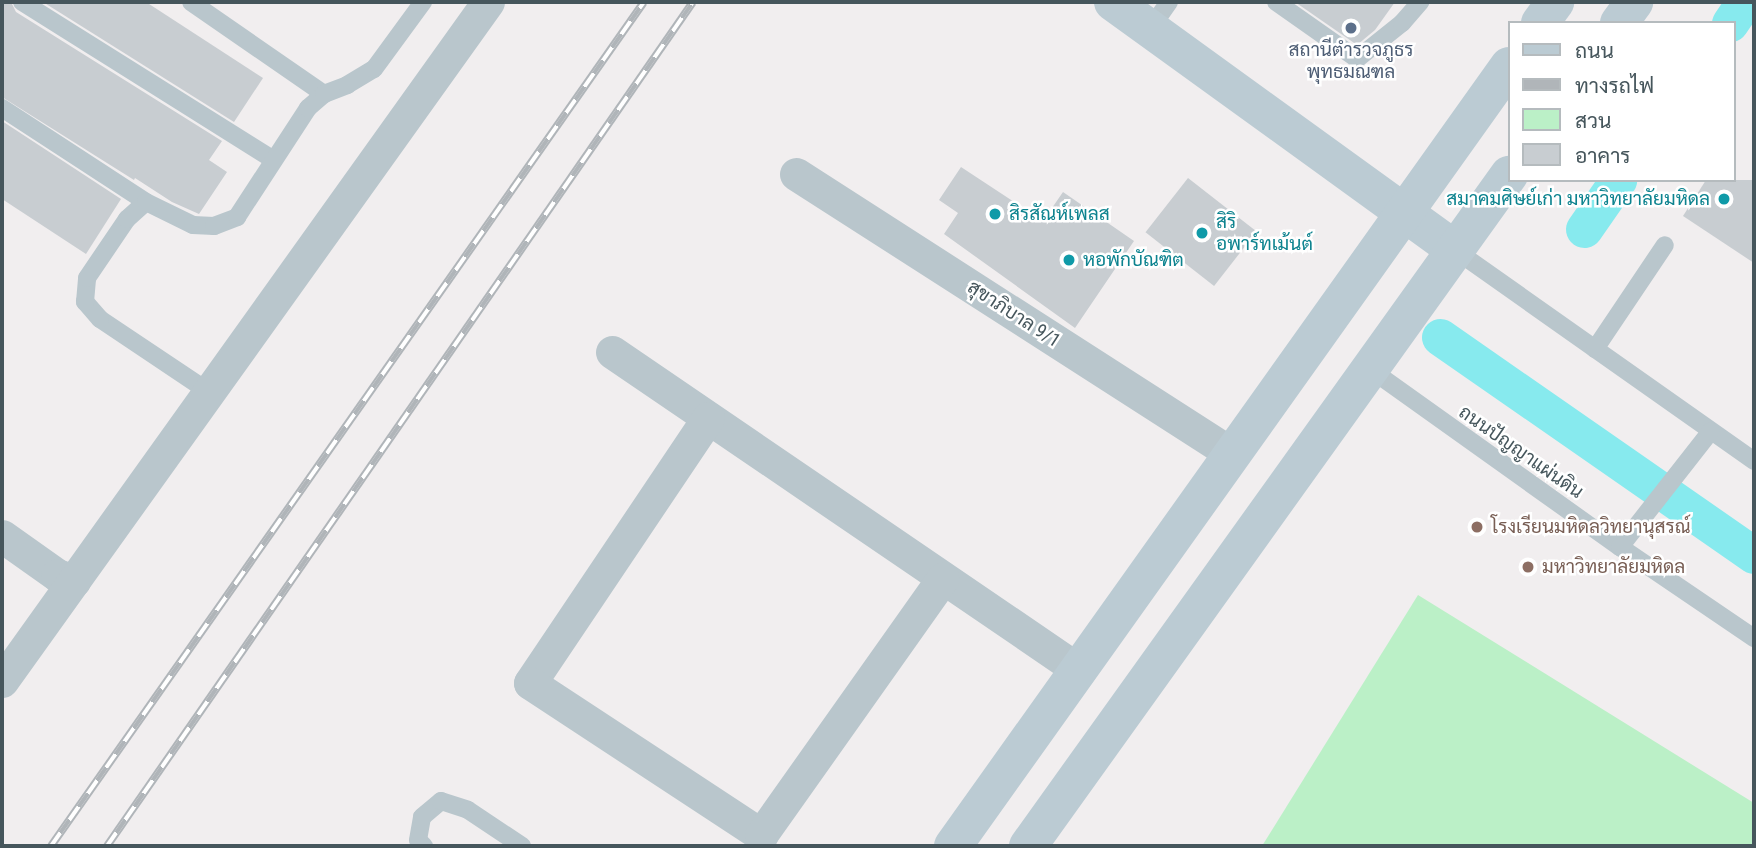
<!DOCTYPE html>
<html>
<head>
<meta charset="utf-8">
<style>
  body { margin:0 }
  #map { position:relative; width:1756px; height:848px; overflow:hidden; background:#f1eeef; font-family:"Roboto Condensed",Sarabun,sans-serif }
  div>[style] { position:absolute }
  .green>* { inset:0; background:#bbf0c7 }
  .canal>* { height:37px; margin:-18.5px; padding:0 18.5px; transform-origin:18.5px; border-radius:18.5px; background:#87eaee }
  .building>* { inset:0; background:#c8cdd1; transform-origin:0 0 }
  .lane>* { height:18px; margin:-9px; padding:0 9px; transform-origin:9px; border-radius:9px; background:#b9c6cc }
  .street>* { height:33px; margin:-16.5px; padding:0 16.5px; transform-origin:16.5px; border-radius:16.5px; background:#b9c6cc }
  .secondary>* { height:38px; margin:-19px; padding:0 19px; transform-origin:19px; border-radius:19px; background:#bbcbd3 }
  .rail>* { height:8px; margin-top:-4px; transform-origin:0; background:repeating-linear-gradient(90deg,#fff 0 16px,#b0b5b9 0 32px); box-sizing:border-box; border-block:2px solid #b0b5b9 }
  .dots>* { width:19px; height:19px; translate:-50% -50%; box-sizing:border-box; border:4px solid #fff; border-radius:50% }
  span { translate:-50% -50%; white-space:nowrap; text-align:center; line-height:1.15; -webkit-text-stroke:5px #fff; paint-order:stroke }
  .service-label { font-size:19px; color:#4e5e75 }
  .culture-label { font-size:19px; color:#0d838f }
  .right { translate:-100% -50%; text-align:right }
  .left { translate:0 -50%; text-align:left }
  .street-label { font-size:19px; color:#46565c }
  .education-label { font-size:19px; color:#785e54 }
  .frame { position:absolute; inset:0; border:4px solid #46565c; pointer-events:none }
  .legend { position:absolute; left:1508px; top:21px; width:228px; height:161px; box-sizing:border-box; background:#fff; border:2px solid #b5bbbe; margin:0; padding:9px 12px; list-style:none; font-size:21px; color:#46565c }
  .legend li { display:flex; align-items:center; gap:14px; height:35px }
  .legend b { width:35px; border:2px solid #b5bbbe }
</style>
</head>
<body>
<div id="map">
  <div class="green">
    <div style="clip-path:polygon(1418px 595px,1754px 803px,1754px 846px,1262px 846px)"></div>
  </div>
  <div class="canal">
    <div style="left:1730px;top:23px;width:25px;rotate:-56deg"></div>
    <div style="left:1584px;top:229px;width:60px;rotate:-55.2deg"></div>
    <div style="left:1440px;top:337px;width:382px;rotate:34.8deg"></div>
  </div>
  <div class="building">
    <div style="clip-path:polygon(2px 2px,11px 2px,16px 12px,222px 141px,209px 160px,227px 172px,199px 214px,172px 202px,135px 178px,134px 180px,2px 97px)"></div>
    <div style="clip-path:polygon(43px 2px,146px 2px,263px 78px,234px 122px)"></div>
    <div style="clip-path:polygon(1295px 2px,1395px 2px,1375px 30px,1357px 45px)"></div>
    <div style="clip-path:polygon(2px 121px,121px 199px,86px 254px,2px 199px)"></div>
    <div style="clip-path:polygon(961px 167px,1043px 221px,1063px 192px,1134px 241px,1075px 328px,944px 234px,958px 213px,939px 200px)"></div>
    <div style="left:1188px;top:178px;width:87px;height:69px;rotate:38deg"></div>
    <div style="clip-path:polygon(1706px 180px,1754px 180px,1754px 263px,1683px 216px)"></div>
  </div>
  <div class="lane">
    <div style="left:22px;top:2px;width:297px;rotate:32.1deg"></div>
    <div style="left:191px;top:2px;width:162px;rotate:34.7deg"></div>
    <div style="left:1276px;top:2px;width:99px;rotate:35.1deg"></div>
    <div style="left:1357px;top:59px;width:58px;rotate:-38.7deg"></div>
    <div style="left:1402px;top:23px;width:28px;rotate:-49deg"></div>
    <div style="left:1150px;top:29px;width:33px;rotate:-55deg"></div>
    <div style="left:2px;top:108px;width:172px;rotate:33.1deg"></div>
    <div style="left:1455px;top:250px;width:366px;rotate:35.2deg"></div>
    <div style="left:1595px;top:349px;width:125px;rotate:-56.1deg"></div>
    <div style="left:1370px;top:369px;width:307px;rotate:35.5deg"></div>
    <div style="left:1620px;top:547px;width:162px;rotate:34.2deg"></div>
    <div style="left:209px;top:392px;width:131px;rotate:-146.2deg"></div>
    <div style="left:100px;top:319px;width:23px;rotate:-131deg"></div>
    <div style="left:85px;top:302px;width:24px;rotate:-85deg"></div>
    <div style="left:87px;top:278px;width:71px;rotate:-55.9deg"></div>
    <div style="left:127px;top:219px;width:25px;rotate:-42deg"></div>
    <div style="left:146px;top:202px;width:52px;rotate:26.1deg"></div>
    <div style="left:193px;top:225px;width:21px;rotate:3deg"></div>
    <div style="left:214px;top:226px;width:25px;rotate:-21deg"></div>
    <div style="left:237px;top:217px;width:130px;rotate:-56.9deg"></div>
    <div style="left:308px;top:108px;width:21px;rotate:-41deg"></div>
    <div style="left:324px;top:94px;width:25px;rotate:-21deg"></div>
    <div style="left:347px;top:85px;width:31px;rotate:-31deg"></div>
    <div style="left:374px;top:69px;width:83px;rotate:-53.8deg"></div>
    <div style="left:1620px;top:547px;width:147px;rotate:-51.9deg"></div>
    <div style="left:424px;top:846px;width:8px;rotate:-135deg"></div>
    <div style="left:418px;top:840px;width:23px;rotate:-80deg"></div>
    <div style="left:422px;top:817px;width:25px;rotate:-40deg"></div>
    <div style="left:441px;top:801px;width:28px;rotate:18deg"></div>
    <div style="left:468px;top:810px;width:65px;rotate:33.7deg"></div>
  </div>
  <div class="street">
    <div style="left:796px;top:174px;width:518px;rotate:32.71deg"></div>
    <div style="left:612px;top:352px;width:566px;rotate:34.28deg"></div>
    <div style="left:708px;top:418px;width:319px;rotate:123.9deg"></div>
    <div style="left:530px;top:683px;width:277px;rotate:33.3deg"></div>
    <div style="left:761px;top:835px;width:314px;rotate:-54.7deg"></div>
    <div style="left:2px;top:536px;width:67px;rotate:35.3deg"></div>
    <div style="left:57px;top:575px;width:18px;rotate:19deg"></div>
    <div style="left:2px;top:681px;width:835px;rotate:-54.41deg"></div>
  </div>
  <div class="secondary">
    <div style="left:1113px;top:2px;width:422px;rotate:35.9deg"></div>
    <div style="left:1540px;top:23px;width:26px;rotate:-54deg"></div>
    <div style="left:1619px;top:23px;width:26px;rotate:-54deg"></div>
    <div style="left:953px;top:846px;width:958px;rotate:-54.52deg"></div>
    <div style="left:1028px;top:846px;width:826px;rotate:-54.37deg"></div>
  </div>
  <div class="rail">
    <div style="left:51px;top:846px;width:1031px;rotate:-54.91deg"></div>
    <div style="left:107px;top:846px;width:1027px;rotate:-55.23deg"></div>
  </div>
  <div class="dots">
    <div style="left:1351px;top:28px;background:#5c6f8a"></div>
    <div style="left:1724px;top:199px;background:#0f9aa8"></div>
    <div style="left:995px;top:214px;background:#0f9aa8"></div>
    <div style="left:1202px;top:233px;background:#0f9aa8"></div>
    <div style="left:1069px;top:260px;background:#0f9aa8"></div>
    <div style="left:1477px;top:527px;background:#8d6e63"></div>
    <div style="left:1528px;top:567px;background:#8d6e63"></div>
  </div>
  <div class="service-label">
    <span style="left:1351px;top:61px">สถานีตำรวจภูธร<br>พุทธมณฑล</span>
  </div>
  <div class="culture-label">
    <span class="right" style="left:1710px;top:199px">สมาคมศิษย์เก่า มหาวิทยาลัยมหิดล</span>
    <span class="left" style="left:1009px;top:214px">สิรสัณห์เพลส</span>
    <span class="left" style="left:1216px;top:233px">สิริ<br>อพาร์ทเม้นต์</span>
    <span class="left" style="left:1083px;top:260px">หอพักบัณฑิต</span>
  </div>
  <div class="street-label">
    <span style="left:1014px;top:314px;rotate:33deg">สุขาภิบาล 9/1</span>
    <span style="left:1521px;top:452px;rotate:35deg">ถนนปัญญาแผ่นดิน</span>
  </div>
  <div class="education-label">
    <span class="left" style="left:1491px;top:527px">โรงเรียนมหิดลวิทยานุสรณ์</span>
    <span class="left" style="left:1542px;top:567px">มหาวิทยาลัยมหิดล</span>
  </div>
  <div class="frame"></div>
  <ul class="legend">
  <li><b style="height:9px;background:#bbcbd3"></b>ถนน</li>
  <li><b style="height:9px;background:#b0b5b9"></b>ทางรถไฟ</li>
  <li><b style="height:19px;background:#bbf0c7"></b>สวน</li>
  <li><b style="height:19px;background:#c8cdd1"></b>อาคาร</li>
  </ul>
</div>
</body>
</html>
